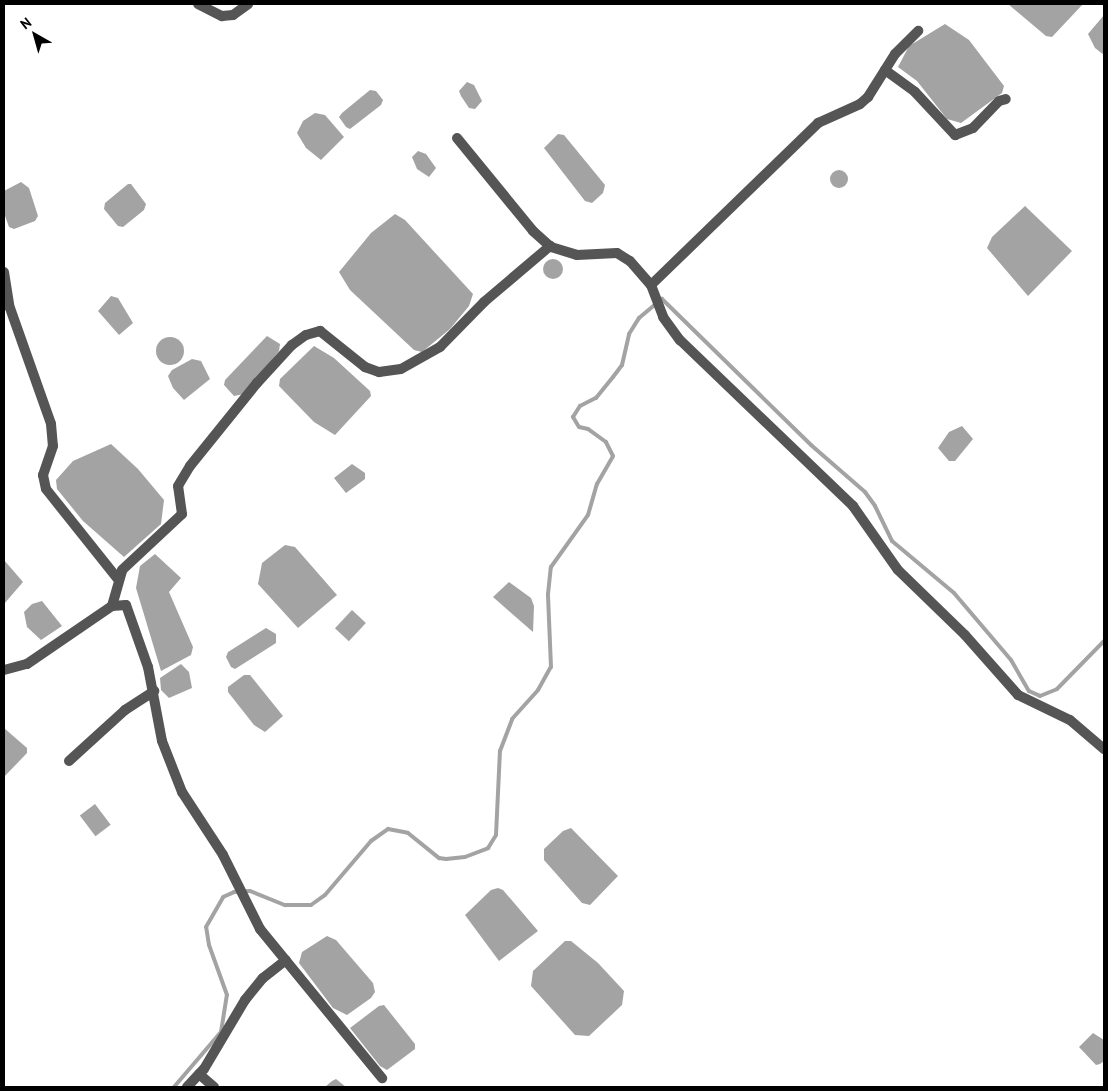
<!DOCTYPE html>
<html>
<head>
<meta charset="utf-8">
<style>
  body { margin:0 }
  #map { position:relative; width:1108px; height:1091px; overflow:hidden; background:#fff; font-family:"PT Sans",sans-serif }
  div>[style] { position:absolute }
  .water>* { inset:0; background:#a3a3a3; transform-origin:0 0 }
  .round { border-radius:50% }
  .stream>* { height:4px; margin:-2px; padding:0 2px; transform-origin:2px; border-radius:2px; background:#a3a3a3 }
  .minor>* { height:10px; margin:-5px; padding:0 5px; transform-origin:5px; border-radius:5px; background:#555 }
  span { translate:-50% -50%; white-space:nowrap; text-align:center; line-height:1.15; -webkit-text-stroke:4.5px #fff; paint-order:stroke }
  .frame { position:absolute; inset:0; border:5px solid #000; pointer-events:none }
  .north { position:absolute; left:10px; top:10px; width:50px; height:50px; -webkit-text-stroke:4px #fff; paint-order:stroke; rotate:322deg; font-size:14px; font-weight:700; line-height:20px; text-align:center; color:#000 }
  .north::after { content:''; display:block; margin:auto; width:18px; height:22px; background:#000; clip-path:polygon(50% 0,100% 100%,50% 72%,0 100%) }
</style>
</head>
<body>
<div id="map">
  <div class="water">
    <div style="clip-path:polygon(1008px 4px,1083px 4px,1052px 37px,1046px 36px)"></div>
    <div style="clip-path:polygon(1104px 15px,1104px 55px,1095px 48px,1088px 34px)"></div>
    <div style="clip-path:polygon(945px 24px,969px 40px,1004px 86px,1002px 93px,961px 123px,947px 119px,917px 81px,898px 67px,909px 46px)"></div>
    <div style="clip-path:polygon(467px 82px,474px 85px,482px 101px,475px 109px,469px 108px,461px 96px,459px 91px)"></div>
    <div style="clip-path:polygon(370px 90px,376px 91px,383px 100px,381px 105px,350px 129px,346px 127px,339px 117px,342px 113px)"></div>
    <div style="clip-path:polygon(315px 113px,325px 115px,344px 137px,321px 160px,306px 148px,297px 133px,303px 121px)"></div>
    <div style="clip-path:polygon(558px 134px,564px 135px,605px 185px,603px 193px,592px 203px,585px 201px,544px 148px)"></div>
    <div style="clip-path:polygon(418px 151px,426px 154px,436px 168px,429px 177px,417px 169px,412px 157px)"></div>
    <div class="round" style="left:830px;top:170px;width:18px;height:18px"></div>
    <div style="clip-path:polygon(21px 182px,29px 188px,38px 216px,35px 221px,14px 229px,9px 227px,4px 213px,4px 191px)"></div>
    <div style="clip-path:polygon(128px 184px,131px 184px,146px 204px,144px 210px,123px 227px,118px 226px,104px 209px,105px 203px)"></div>
    <div style="clip-path:polygon(1025px 206px,1072px 251px,1028px 296px,987px 248px,992px 237px)"></div>
    <div style="clip-path:polygon(395px 214px,405px 220px,473px 294px,469px 306px,450px 329px,422px 352px,414px 350px,350px 290px,339px 272px,371px 233px)"></div>
    <div class="round" style="left:543px;top:259px;width:20px;height:20px"></div>
    <div style="clip-path:polygon(111px 296px,118px 298px,133px 323px,119px 335px,98px 311px)"></div>
    <div style="clip-path:polygon(267px 336px,280px 344px,279px 351px,244px 394px,234px 396px,224px 385px,225px 380px)"></div>
    <div class="round" style="left:156px;top:337px;width:28px;height:28px"></div>
    <div style="clip-path:polygon(314px 346px,334px 358px,370px 391px,371px 396px,335px 435px,314px 422px,279px 386px,280px 379px)"></div>
    <div style="clip-path:polygon(192px 359px,201px 361px,210px 379px,184px 400px,173px 388px,168px 376px,172px 370px)"></div>
    <div style="clip-path:polygon(962px 426px,973px 439px,955px 461px,949px 461px,938px 448px,949px 432px)"></div>
    <div style="clip-path:polygon(111px 444px,138px 469px,164px 500px,161px 524px,124px 557px,83px 521px,57px 489px,56px 480px,73px 461px)"></div>
    <div style="clip-path:polygon(352px 464px,365px 473px,365px 479px,346px 493px,334px 478px)"></div>
    <div style="clip-path:polygon(285px 545px,295px 547px,337px 595px,298px 628px,258px 584px,262px 563px)"></div>
    <div style="clip-path:polygon(155px 554px,181px 578px,169px 592px,193px 647px,191px 655px,161px 671px,136px 588px,140px 566px)"></div>
    <div style="clip-path:polygon(4px 560px,23px 582px,4px 604px)"></div>
    <div style="clip-path:polygon(509px 582px,531px 598px,534px 606px,533px 632px,493px 597px)"></div>
    <div style="clip-path:polygon(42px 601px,62px 626px,41px 640px,27px 627px,24px 612px,32px 604px)"></div>
    <div style="left:352px;top:610px;width:19px;height:25px;rotate:43deg"></div>
    <div style="clip-path:polygon(266px 628px,276px 634px,276px 643px,235px 669px,231px 667px,226px 657px,228px 652px)"></div>
    <div style="clip-path:polygon(181px 664px,189px 672px,192px 688px,169px 698px,161px 690px,160px 678px)"></div>
    <div style="clip-path:polygon(244px 675px,250px 675px,283px 716px,265px 732px,254px 725px,228px 692px,228px 687px)"></div>
    <div style="clip-path:polygon(4px 728px,27px 748px,27px 753px,4px 777px)"></div>
    <div style="left:95px;top:804px;width:26px;height:19px;rotate:53deg"></div>
    <div style="clip-path:polygon(571px 828px,618px 876px,590px 905px,582px 903px,544px 860px,544px 849px,563px 831px)"></div>
    <div style="clip-path:polygon(498px 888px,503px 890px,538px 931px,499px 961px,465px 915px,491px 890px)"></div>
    <div style="clip-path:polygon(327px 936px,336px 940px,373px 983px,375px 992px,371px 998px,347px 1015px,333px 1008px,299px 963px,302px 952px)"></div>
    <div style="clip-path:polygon(565px 941px,571px 941px,598px 963px,624px 991px,622px 1005px,589px 1036px,575px 1035px,531px 986px,533px 971px)"></div>
    <div style="clip-path:polygon(384px 1005px,415px 1044px,415px 1049px,387px 1070px,380px 1066px,350px 1028px,379px 1006px)"></div>
    <div style="clip-path:polygon(1093px 1033px,1104px 1040px,1104px 1061px,1100px 1064px,1096px 1065px,1079px 1047px)"></div>
    <div style="clip-path:polygon(336px 1079px,346px 1087px,325px 1087px,332px 1081px)"></div>
  </div>
  <div class="stream">
    <div style="left:174px;top:1087px;width:72px;rotate:-49.5deg"></div>
    <div style="left:221px;top:1032px;width:37px;rotate:-81deg"></div>
    <div style="left:227px;top:995px;width:53px;rotate:-109.8deg"></div>
    <div style="left:209px;top:945px;width:18px;rotate:-99deg"></div>
    <div style="left:206px;top:927px;width:34px;rotate:-60deg"></div>
    <div style="left:223px;top:897px;width:12px;rotate:-24deg"></div>
    <div style="left:234px;top:892px;width:16px;rotate:-4deg"></div>
    <div style="left:250px;top:891px;width:38px;rotate:22deg"></div>
    <div style="left:285px;top:905px;width:26px"></div>
    <div style="left:311px;top:905px;width:17px;rotate:-36deg"></div>
    <div style="left:325px;top:895px;width:71px;rotate:-49.6deg"></div>
    <div style="left:371px;top:841px;width:21px;rotate:-35deg"></div>
    <div style="left:388px;top:829px;width:20px;rotate:11deg"></div>
    <div style="left:408px;top:833px;width:40px;rotate:39deg"></div>
    <div style="left:439px;top:858px;width:7px;rotate:8deg"></div>
    <div style="left:446px;top:859px;width:19px;rotate:-6deg"></div>
    <div style="left:465px;top:857px;width:25px;rotate:-21deg"></div>
    <div style="left:488px;top:848px;width:15px;rotate:-58deg"></div>
    <div style="left:496px;top:835px;width:84px;rotate:-87.3deg"></div>
    <div style="left:500px;top:751px;width:34px;rotate:-69deg"></div>
    <div style="left:512px;top:719px;width:39px;rotate:-48deg"></div>
    <div style="left:538px;top:690px;width:26px;rotate:-61deg"></div>
    <div style="left:551px;top:667px;width:73px;rotate:-92.4deg"></div>
    <div style="left:548px;top:594px;width:27px;rotate:-84deg"></div>
    <div style="left:551px;top:567px;width:64px;rotate:-54.6deg"></div>
    <div style="left:588px;top:515px;width:32px;rotate:-74deg"></div>
    <div style="left:597px;top:484px;width:32px;rotate:-60deg"></div>
    <div style="left:613px;top:456px;width:16px;rotate:-117deg"></div>
    <div style="left:606px;top:442px;width:22px;rotate:-144deg"></div>
    <div style="left:588px;top:429px;width:9px;rotate:-167deg"></div>
    <div style="left:579px;top:427px;width:12px;rotate:-121deg"></div>
    <div style="left:573px;top:417px;width:13px;rotate:-58deg"></div>
    <div style="left:580px;top:406px;width:18px;rotate:-27deg"></div>
    <div style="left:596px;top:398px;width:27px;rotate:-51deg"></div>
    <div style="left:613px;top:377px;width:15px;rotate:-53deg"></div>
    <div style="left:622px;top:365px;width:32px;rotate:-77deg"></div>
    <div style="left:629px;top:334px;width:19px;rotate:-58deg"></div>
    <div style="left:639px;top:318px;width:30px;rotate:-40deg"></div>
    <div style="left:662px;top:299px;width:209px;rotate:44.4deg"></div>
    <div style="left:811px;top:445px;width:72px;rotate:41deg"></div>
    <div style="left:865px;top:492px;width:17px;rotate:54deg"></div>
    <div style="left:875px;top:506px;width:39px;rotate:64deg"></div>
    <div style="left:892px;top:541px;width:81px;rotate:40deg"></div>
    <div style="left:954px;top:593px;width:88px;rotate:49.6deg"></div>
    <div style="left:1011px;top:660px;width:36px;rotate:60deg"></div>
    <div style="left:1029px;top:691px;width:12px;rotate:24deg"></div>
    <div style="left:1040px;top:696px;width:18px;rotate:-22deg"></div>
    <div style="left:1057px;top:689px;width:67px;rotate:-45.6deg"></div>
  </div>
  <div class="minor">
    <div style="left:198px;top:4px;width:27px;rotate:27deg"></div>
    <div style="left:222px;top:16px;width:11px;rotate:-5deg"></div>
    <div style="left:233px;top:15px;width:19px;rotate:-36deg"></div>
    <div style="left:885px;top:70px;width:37px;rotate:36deg"></div>
    <div style="left:915px;top:92px;width:59px;rotate:47.1deg"></div>
    <div style="left:955px;top:135px;width:19px;rotate:-21deg"></div>
    <div style="left:973px;top:128px;width:37px;rotate:-46deg"></div>
    <div style="left:999px;top:101px;width:7px;rotate:-16deg"></div>
    <div style="left:457px;top:138px;width:120px;rotate:50.7deg"></div>
    <div style="left:533px;top:231px;width:24px;rotate:42deg"></div>
    <div style="left:551px;top:247px;width:27px;rotate:17deg"></div>
    <div style="left:577px;top:255px;width:40px;rotate:-2.9deg"></div>
    <div style="left:617px;top:253px;width:15px;rotate:32deg"></div>
    <div style="left:630px;top:261px;width:32px;rotate:49deg"></div>
    <div style="left:651px;top:285px;width:34px;rotate:69deg"></div>
    <div style="left:663px;top:317px;width:29px;rotate:54deg"></div>
    <div style="left:680px;top:340px;width:240px;rotate:43.8deg"></div>
    <div style="left:853px;top:506px;width:78px;rotate:54.9deg"></div>
    <div style="left:898px;top:570px;width:93px;rotate:44.1deg"></div>
    <div style="left:965px;top:635px;width:80px;rotate:48.5deg"></div>
    <div style="left:1018px;top:695px;width:58px;rotate:25.7deg"></div>
    <div style="left:1070px;top:720px;width:45px;rotate:40.5deg"></div>
    <div style="left:4px;top:272px;width:36px;rotate:81deg"></div>
    <div style="left:10px;top:308px;width:123px;rotate:70.5deg"></div>
    <div style="left:51px;top:424px;width:22px;rotate:85deg"></div>
    <div style="left:53px;top:446px;width:31px;rotate:109deg"></div>
    <div style="left:43px;top:475px;width:14px;rotate:78deg"></div>
    <div style="left:46px;top:489px;width:114px;rotate:51.4deg"></div>
    <div style="left:651px;top:285px;width:233px;rotate:-44.1deg"></div>
    <div style="left:818px;top:123px;width:46px;rotate:-24.3deg"></div>
    <div style="left:860px;top:104px;width:11px;rotate:-41deg"></div>
    <div style="left:868px;top:97px;width:51px;rotate:-57.9deg"></div>
    <div style="left:895px;top:54px;width:33px;rotate:-45deg"></div>
    <div style="left:112px;top:606px;width:37px;rotate:-74deg"></div>
    <div style="left:122px;top:570px;width:82px;rotate:-43deg"></div>
    <div style="left:182px;top:514px;width:28px;rotate:-98deg"></div>
    <div style="left:178px;top:486px;width:23px;rotate:-59deg"></div>
    <div style="left:190px;top:466px;width:107px;rotate:-51.1deg"></div>
    <div style="left:257px;top:383px;width:52px;rotate:-47.4deg"></div>
    <div style="left:292px;top:345px;width:17px;rotate:-36deg"></div>
    <div style="left:306px;top:335px;width:15px;rotate:-16deg"></div>
    <div style="left:320px;top:331px;width:58px;rotate:38.7deg"></div>
    <div style="left:365px;top:367px;width:15px;rotate:20deg"></div>
    <div style="left:379px;top:372px;width:22px;rotate:-8deg"></div>
    <div style="left:401px;top:369px;width:45px;rotate:-29.4deg"></div>
    <div style="left:440px;top:347px;width:63px;rotate:-45.6deg"></div>
    <div style="left:484px;top:302px;width:87px;rotate:-40.3deg"></div>
    <div style="left:4px;top:670px;width:24px;rotate:-15deg"></div>
    <div style="left:27px;top:664px;width:103px;rotate:-34.3deg"></div>
    <div style="left:112px;top:606px;width:14px;rotate:-4deg"></div>
    <div style="left:126px;top:605px;width:66px;rotate:70.5deg"></div>
    <div style="left:148px;top:667px;width:75px;rotate:79.3deg"></div>
    <div style="left:162px;top:741px;width:55px;rotate:68.6deg"></div>
    <div style="left:182px;top:792px;width:75px;rotate:56.9deg"></div>
    <div style="left:223px;top:855px;width:83px;rotate:63.4deg"></div>
    <div style="left:260px;top:929px;width:193px;rotate:50.7deg"></div>
    <div style="left:69px;top:761px;width:76px;rotate:-42.3deg"></div>
    <div style="left:125px;top:710px;width:35px;rotate:-33deg"></div>
    <div style="left:199px;top:1074px;width:20px;rotate:41deg"></div>
    <div style="left:187px;top:1087px;width:25px;rotate:-47deg"></div>
    <div style="left:204px;top:1069px;width:80px;rotate:-59.3deg"></div>
    <div style="left:245px;top:1000px;width:28px;rotate:-51deg"></div>
    <div style="left:263px;top:978px;width:29px;rotate:-38deg"></div>
  </div>
  <div class="frame"></div>
  <div class="north">N</div>
</div>
</body>
</html>
